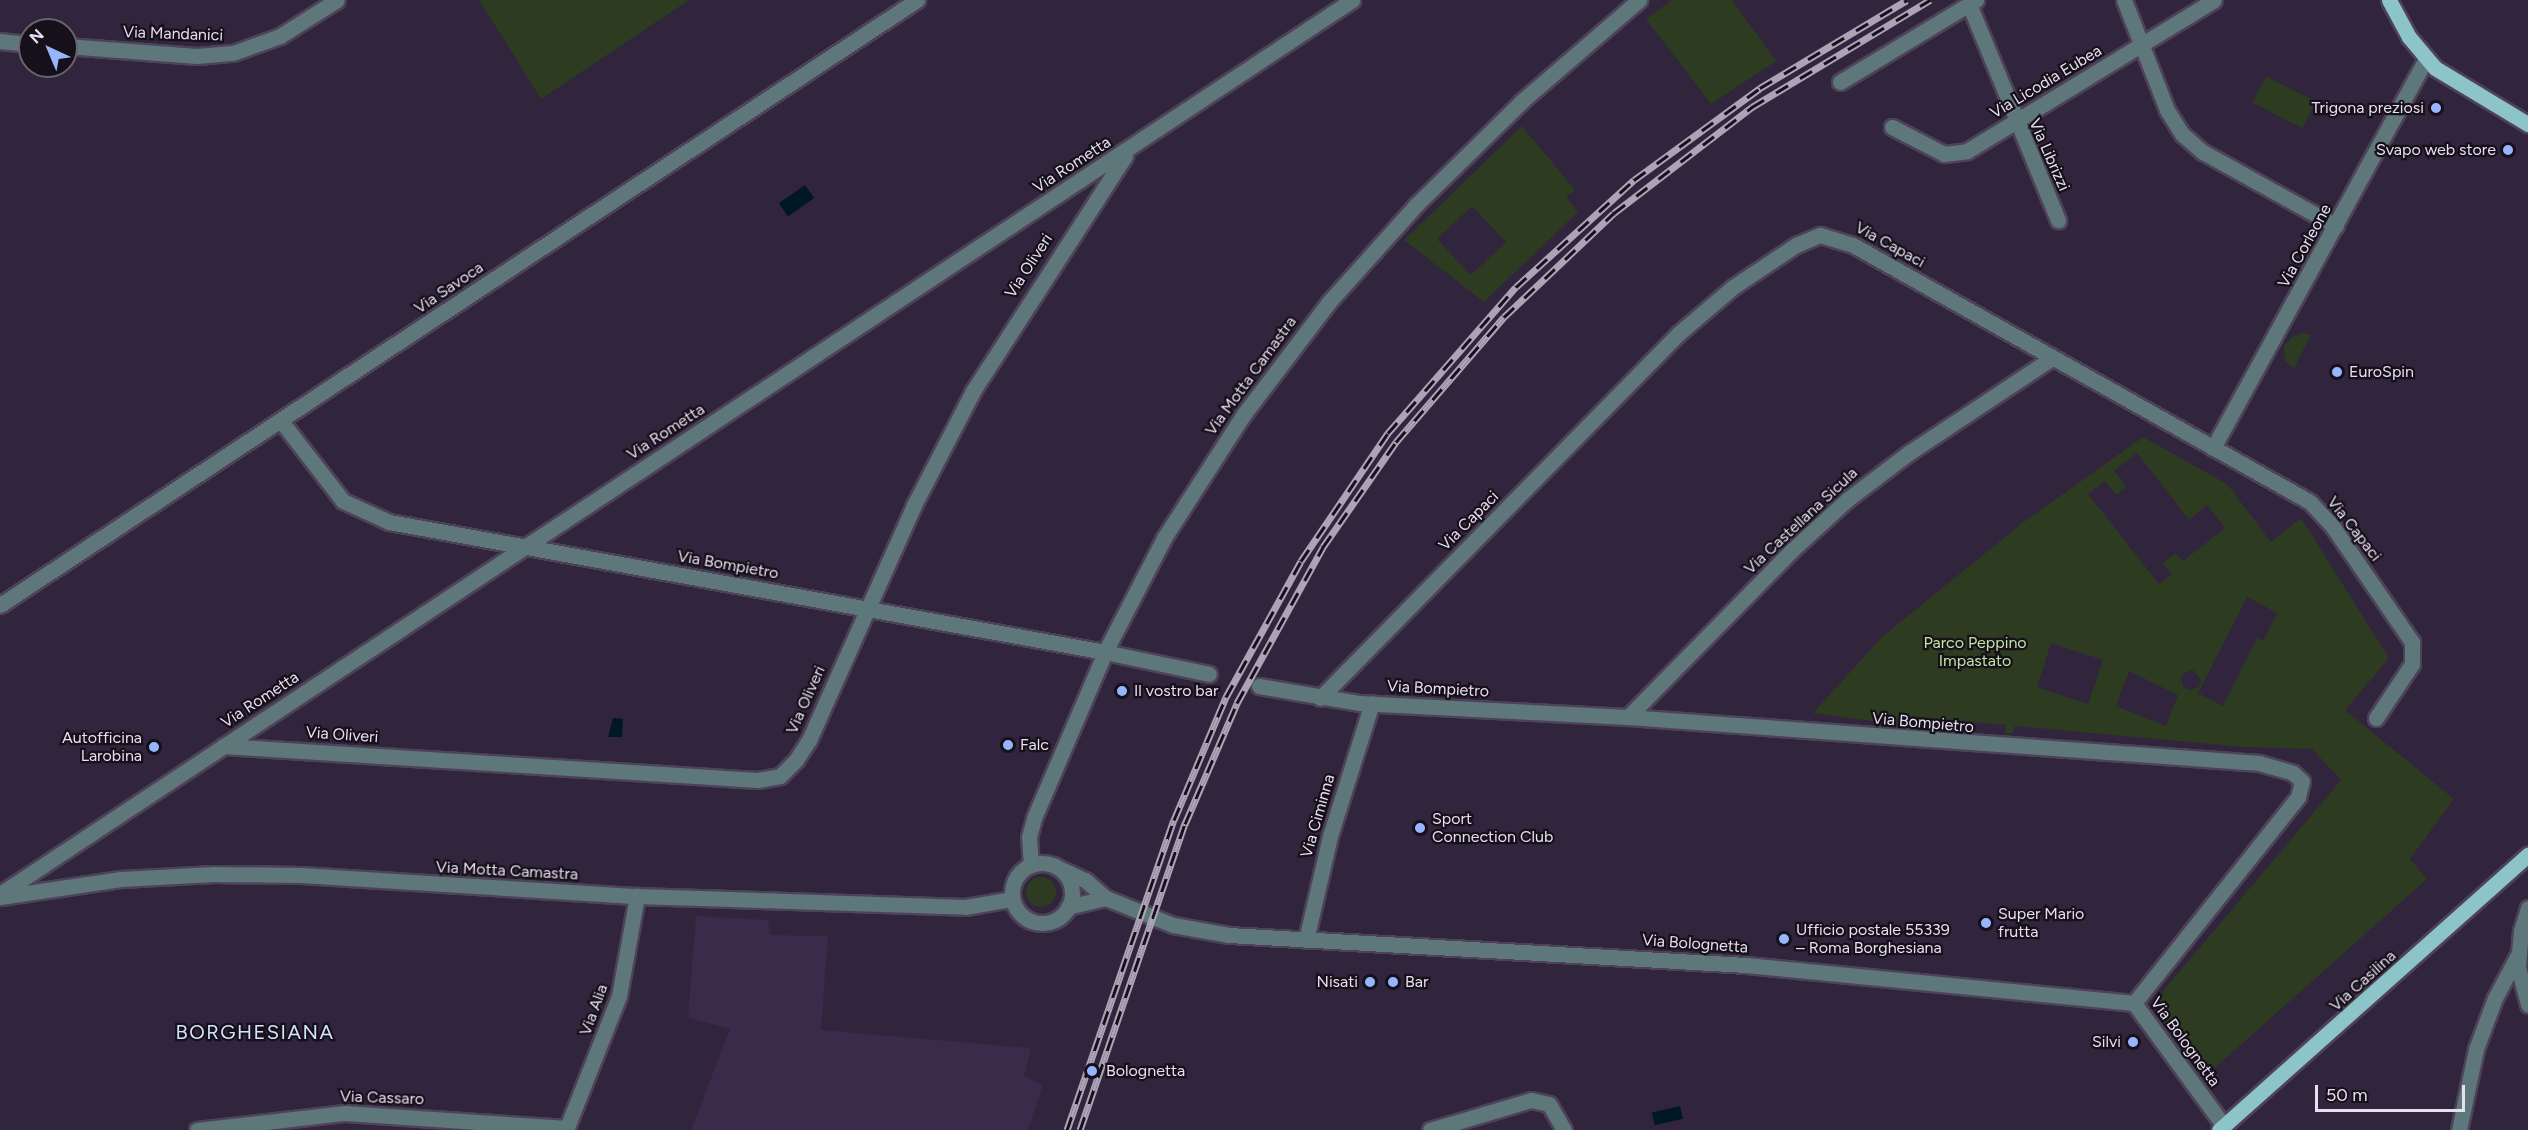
<!DOCTYPE html>
<html>
<head>
<meta charset="utf-8">
<style>
  body { margin:0 }
  #map { position:relative; width:2528px; height:1130px; overflow:hidden; background:#31243d; font-family:Figtree,sans-serif }
  div>[style] { position:absolute }
  .built>* { inset:0; background:#3b2a49 }
  .green>* { inset:0; background:#2d3b21; transform-origin:0 0 }
  .round { border-radius:50% }
  .water>* { inset:0; background:#001824; transform-origin:0 0 }
  .roads { filter:drop-shadow(2px 0 #4e4259) drop-shadow(-2px 0 #4e4259) drop-shadow(0 2px #4e4259) drop-shadow(0 -2px #4e4259) }
  .minor>* { height:15px; margin:-7.5px; padding:0 7.5px; transform-origin:7.5px; border-radius:7.5px; background:#5d777a }
  .minor>.ring { margin:-7.5px; padding:0; box-sizing:content-box; background:none; border:15px solid #5d777a; border-radius:50% }
  .major>* { height:15px; margin:-7.5px; padding:0 7.5px; transform-origin:7.5px; border-radius:7.5px; background:#8cc4ca }
  .rail>* { height:7px; margin-top:-3.5px; transform-origin:0; background:repeating-linear-gradient(90deg,#16101b 0 14px,#ada3b6 0 28px); box-sizing:border-box; border-block:2px solid #ada3b6 }
  .dots>* { width:16px; height:16px; translate:-50% -50%; box-sizing:border-box; border:3px solid #16101b; border-radius:50% }
  span { translate:-50% -50%; white-space:nowrap; text-align:center; line-height:1.15; -webkit-text-stroke:4.5px #16101b; paint-order:stroke }
  .street-label { font-size:16px; color:#e7dfef }
  .poi-label { font-size:16px; color:#e7dfef }
  .right { translate:-100% -50%; text-align:right }
  .left { translate:0 -50%; text-align:left }
  .park-label { font-size:16px; color:#c0e5a1 }
  .quarter-label { font-size:20px; color:#d4e2fd; letter-spacing:1.5px }
  .north { position:absolute; left:18px; top:18px; width:60px; height:60px; box-sizing:border-box; background:#16101b; border:2px solid #6a6370; border-radius:50%; rotate:316deg; font-size:16px; font-weight:700; line-height:24px; text-align:center; color:#e7dfef }
  .north::after { content:''; display:block; margin:auto; width:21px; height:27px; background:#95b6fd; clip-path:polygon(50% 0,100% 100%,50% 72%,0 100%) }
  .scale { position:absolute; left:2315px; top:1085px; width:150px; height:27px; box-sizing:border-box; border:3px solid #e7dfef; border-top:0; padding-left:8px; font-size:18px; line-height:21px; white-space:nowrap; color:#e7dfef; -webkit-text-stroke:4px #16101b; paint-order:stroke }
</style>
</head>
<body>
<div id="map">
  <div class="built">
    <div style="clip-path:polygon(696px 916px,768px 920px,771px 935px,828px 936px,821px 1030px,1031px 1048px,1024px 1076px,1043px 1085px,1028px 1130px,691px 1130px,730px 1029px,688px 1018px)"></div>
  </div>
  <div class="green">
    <div style="clip-path:polygon(479px 0,689px 0,541px 99px)"></div>
    <div style="clip-path:polygon(1672px 0,1732px 0,1776px 61px,1711px 104px,1646px 19px)"></div>
    <div style="left:2266px;top:76px;width:56px;height:30px;rotate:27deg"></div>
    <div style="clip-path:polygon(evenodd,1522px 126px,1575px 190px,1566px 197px,1578px 212px,1484px 302px,1404px 240px,1522px 126px,1472px 206px,1506px 242px,1471px 275px,1437px 239px,1472px 206px)"></div>
    <div style="clip-path:polygon(2302px 333px,2311px 335px,2294px 368px,2285px 361px,2284px 346px,2292px 337px)"></div>
    <div style="clip-path:polygon(evenodd,2143px 437px,2227px 484px,2271px 542px,2301px 518px,2389px 658px,2345px 710px,2454px 799px,2410px 859px,2427px 879px,2209px 1073px,2159px 1017px,2158px 1007px,2164px 990px,2341px 780px,2312px 749px,2244px 747px,2015px 726px,2012px 734px,2005px 733px,2006px 725px,1908px 717px,1907px 726px,1813px 713px,1882px 637px,2021px 524px,2143px 437px,2137px 453px,2189px 520px,2207px 505px,2225px 528px,2183px 561px,2176px 553px,2163px 563px,2171px 574px,2159px 584px,2088px 494px,2105px 481px,2116px 495px,2126px 487px,2114px 471px,2137px 453px,2143px 437px,2247px 597px,2277px 613px,2263px 641px,2257px 638px,2223px 706px,2198px 693px,2247px 597px,2143px 437px,2051px 643px,2103px 660px,2088px 704px,2037px 687px,2051px 643px,2143px 437px,2193px 670px,2201px 680px,2199px 687px,2190px 690px,2184px 688px,2181px 679px,2184px 673px,2193px 670px,2143px 437px,2129px 671px,2178px 695px,2166px 726px,2116px 706px,2129px 671px)"></div>
    <div class="round" style="left:1026px;top:877px;width:30px;height:30px"></div>
  </div>
  <div class="water">
    <div style="left:805px;top:185px;width:16px;height:32px;rotate:55deg"></div>
    <div style="clip-path:polygon(613px 718px,623px 719px,622px 737px,608px 737px)"></div>
    <div style="left:1680px;top:1106px;width:13px;height:29px;rotate:77deg"></div>
  </div>
  <div class="roads">
    <div class="minor">
      <div style="left:2124px;top:0;width:118px;rotate:68.6deg"></div>
      <div style="left:2167px;top:110px;width:28px;rotate:58deg"></div>
      <div style="left:2182px;top:134px;width:28px;rotate:41deg"></div>
      <div style="left:2203px;top:152px;width:152px;rotate:29.1deg"></div>
      <div style="left:1969px;top:4px;width:234px;rotate:67.6deg"></div>
      <div style="left:0;top:41px;width:30px;rotate:6deg"></div>
      <div style="left:66px;top:46px;width:131px;rotate:4.4deg"></div>
      <div style="left:197px;top:56px;width:36px;rotate:-5deg"></div>
      <div style="left:233px;top:53px;width:50px;rotate:-19.9deg"></div>
      <div style="left:280px;top:36px;width:67px;rotate:-32.3deg"></div>
      <div style="left:1840px;top:82px;width:159px;rotate:-31.1deg"></div>
      <div style="left:1892px;top:127px;width:59px;rotate:27.4deg"></div>
      <div style="left:1944px;top:154px;width:23px;rotate:-7deg"></div>
      <div style="left:1967px;top:151px;width:289px;rotate:-31.4deg"></div>
      <div style="left:281px;top:421px;width:101px;rotate:52.2deg"></div>
      <div style="left:343px;top:501px;width:51px;rotate:24.5deg"></div>
      <div style="left:389px;top:522px;width:728px;rotate:10.29deg"></div>
      <div style="left:1105px;top:652px;width:106px;rotate:11.9deg"></div>
      <div style="left:2213px;top:448px;width:443px;rotate:-61.3deg"></div>
      <div style="left:0;top:605px;width:1099px;rotate:-33.42deg"></div>
      <div style="left:1259px;top:686px;width:101px;rotate:9.6deg"></div>
      <div style="left:1359px;top:703px;width:269px;rotate:3deg"></div>
      <div style="left:1628px;top:717px;width:633px;rotate:4.17deg"></div>
      <div style="left:2259px;top:763px;width:35px;rotate:16deg"></div>
      <div style="left:2293px;top:773px;width:12px;rotate:42deg"></div>
      <div style="left:2302px;top:781px;width:16px;rotate:104deg"></div>
      <div style="left:2298px;top:797px;width:263px;rotate:128.5deg"></div>
      <div style="left:1320px;top:698px;width:511px;rotate:-45.48deg"></div>
      <div style="left:1678px;top:334px;width:72px;rotate:-40.5deg"></div>
      <div style="left:1733px;top:287px;width:76px;rotate:-33.7deg"></div>
      <div style="left:1796px;top:245px;width:26px;rotate:-23deg"></div>
      <div style="left:1820px;top:235px;width:34px;rotate:17deg"></div>
      <div style="left:1853px;top:245px;width:524px;rotate:29.35deg"></div>
      <div style="left:2310px;top:502px;width:34px;rotate:47deg"></div>
      <div style="left:2333px;top:527px;width:140px;rotate:55.5deg"></div>
      <div style="left:2412px;top:642px;width:22px;rotate:90deg"></div>
      <div style="left:2412px;top:664px;width:65px;rotate:123.7deg"></div>
      <div style="left:1628px;top:717px;width:233px;rotate:-45.5deg"></div>
      <div style="left:1791px;top:551px;width:77px;rotate:-42.4deg"></div>
      <div style="left:1848px;top:499px;width:78px;rotate:-37.2deg"></div>
      <div style="left:1910px;top:452px;width:170px;rotate:-33.5deg"></div>
      <div style="left:223px;top:746px;width:536px;rotate:3.64deg"></div>
      <div style="left:758px;top:780px;width:22px;rotate:-10deg"></div>
      <div style="left:780px;top:776px;width:23px;rotate:-45deg"></div>
      <div style="left:796px;top:760px;width:24px;rotate:-57deg"></div>
      <div style="left:809px;top:740px;width:257px;rotate:-65.9deg"></div>
      <div style="left:914px;top:505px;width:128px;rotate:-62.6deg"></div>
      <div style="left:973px;top:391px;width:280px;rotate:-57.1deg"></div>
      <div class="ring" style="left:1012px;top:863px;width:45px;height:45px"></div>
      <div style="left:1031px;top:865px;width:28px;rotate:-94deg"></div>
      <div style="left:1029px;top:837px;width:20px;rotate:-75deg"></div>
      <div style="left:1034px;top:818px;width:181px;rotate:-66.8deg"></div>
      <div style="left:1105px;top:652px;width:128px;rotate:-62.6deg"></div>
      <div style="left:1164px;top:538px;width:148px;rotate:-57.2deg"></div>
      <div style="left:1244px;top:414px;width:141px;rotate:-52.8deg"></div>
      <div style="left:1329px;top:302px;width:132px;rotate:-48.1deg"></div>
      <div style="left:1417px;top:204px;width:147px;rotate:-44.4deg"></div>
      <div style="left:1522px;top:101px;width:155px;rotate:-40.8deg"></div>
      <div style="left:1061px;top:869px;width:26px;rotate:25deg"></div>
      <div style="left:1085px;top:880px;width:28px;rotate:41deg"></div>
      <div style="left:1106px;top:898px;width:39px;rotate:167deg"></div>
      <div style="left:0;top:894px;width:1621px;rotate:-33.47deg"></div>
      <div style="left:0;top:897px;width:122px;rotate:-8.5deg"></div>
      <div style="left:121px;top:879px;width:93px;rotate:-3.1deg"></div>
      <div style="left:214px;top:874px;width:87px;rotate:0.7deg"></div>
      <div style="left:301px;top:875px;width:337px;rotate:3.6deg"></div>
      <div style="left:637px;top:896px;width:328px;rotate:1.9deg"></div>
      <div style="left:965px;top:907px;width:48px;rotate:-9.7deg"></div>
      <div style="left:1106px;top:898px;width:72px;rotate:21.9deg"></div>
      <div style="left:1173px;top:925px;width:57px;rotate:10.1deg"></div>
      <div style="left:1229px;top:935px;width:518px;rotate:3.32deg"></div>
      <div style="left:1746px;top:965px;width:390px;rotate:5.6deg"></div>
      <div style="left:2134px;top:1003px;width:152px;rotate:53.8deg"></div>
      <div style="left:2528px;top:908px;width:24px;rotate:107deg"></div>
      <div style="left:2521px;top:931px;width:36px;rotate:95deg"></div>
      <div style="left:2518px;top:967px;width:39px;rotate:75deg"></div>
      <div style="left:1306px;top:940px;width:107px;rotate:-77deg"></div>
      <div style="left:1330px;top:836px;width:139px;rotate:-72.5deg"></div>
      <div style="left:197px;top:1130px;width:149px;rotate:-6.6deg"></div>
      <div style="left:345px;top:1113px;width:222px;rotate:3.9deg"></div>
      <div style="left:566px;top:1130px;width:144px;rotate:-68.4deg"></div>
      <div style="left:619px;top:996px;width:102px;rotate:-79.8deg"></div>
      <div style="left:1430px;top:1130px;width:105px;rotate:-16.5deg"></div>
      <div style="left:1531px;top:1100px;width:18px;rotate:13deg"></div>
      <div style="left:1549px;top:1104px;width:30px;rotate:60deg"></div>
      <div style="left:2459px;top:1130px;width:83px;rotate:-78.1deg"></div>
      <div style="left:2476px;top:1049px;width:54px;rotate:-69.6deg"></div>
      <div style="left:2495px;top:998px;width:49px;rotate:-61.9deg"></div>
    </div>
    <div class="major">
      <div style="left:2389px;top:0;width:42px;rotate:61.6deg"></div>
      <div style="left:2409px;top:37px;width:40px;rotate:50deg"></div>
      <div style="left:2435px;top:68px;width:109px;rotate:31.1deg"></div>
      <div style="left:2219px;top:1130px;width:414px;rotate:-41.7deg"></div>
    </div>
  </div>
  <div class="rail">
    <div style="left:1067px;top:1130px;width:328px;rotate:-71deg"></div>
    <div style="left:1174px;top:820px;width:134px;rotate:-67.1deg"></div>
    <div style="left:1226px;top:697px;width:155px;rotate:-61.1deg"></div>
    <div style="left:1301px;top:561px;width:155px;rotate:-55.8deg"></div>
    <div style="left:1388px;top:433px;width:194px;rotate:-48.8deg"></div>
    <div style="left:1516px;top:287px;width:159px;rotate:-42.2deg"></div>
    <div style="left:1634px;top:180px;width:156px;rotate:-36.1deg"></div>
    <div style="left:1760px;top:88px;width:171px;rotate:-30.9deg"></div>
    <div style="left:1080px;top:1130px;width:324px;rotate:-71.1deg"></div>
    <div style="left:1185px;top:824px;width:132px;rotate:-66.7deg"></div>
    <div style="left:1237px;top:703px;width:178px;rotate:-61.1deg"></div>
    <div style="left:1323px;top:547px;width:128px;rotate:-55.2deg"></div>
    <div style="left:1396px;top:442px;width:165px;rotate:-49.2deg"></div>
    <div style="left:1504px;top:317px;width:151px;rotate:-43.4deg"></div>
    <div style="left:1614px;top:213px;width:174px;rotate:-37.5deg"></div>
    <div style="left:1752px;top:107px;width:208px;rotate:-31deg"></div>
  </div>
  <div class="dots">
    <div style="left:2436px;top:108px;background:#95b6fd"></div>
    <div style="left:2508px;top:150px;background:#95b6fd"></div>
    <div style="left:2337px;top:372px;background:#95b6fd"></div>
    <div style="left:1122px;top:691px;background:#95b6fd"></div>
    <div style="left:1008px;top:745px;background:#95b6fd"></div>
    <div style="left:154px;top:747px;background:#95b6fd"></div>
    <div style="left:1420px;top:828px;background:#95b6fd"></div>
    <div style="left:1986px;top:923px;background:#95b6fd"></div>
    <div style="left:1784px;top:939px;background:#95b6fd"></div>
    <div style="left:1370px;top:982px;background:#95b6fd"></div>
    <div style="left:1393px;top:982px;background:#95b6fd"></div>
    <div style="left:2133px;top:1042px;background:#95b6fd"></div>
    <div style="left:1092px;top:1071px;background:#95b6fd"></div>
  </div>
  <div class="street-label">
    <span style="left:173px;top:34px;rotate:2deg">Via Mandanici</span>
    <span style="left:2046px;top:82px;rotate:-31deg">Via Licodia Eubea</span>
    <span style="left:2049px;top:155px;rotate:66deg">Via Librizzi</span>
    <span style="left:1072px;top:165px;rotate:-33deg">Via Rometta</span>
    <span style="left:1890px;top:245px;rotate:29deg">Via Capaci</span>
    <span style="left:2305px;top:246px;rotate:-61deg">Via Corleone</span>
    <span style="left:1029px;top:266px;rotate:-57deg">Via Oliveri</span>
    <span style="left:449px;top:288px;rotate:-34deg">Via Savoca</span>
    <span style="left:1251px;top:376px;rotate:-54deg">Via Motta Camastra</span>
    <span style="left:666px;top:432px;rotate:-33deg">Via Rometta</span>
    <span style="left:1469px;top:521px;rotate:-45deg">Via Capaci</span>
    <span style="left:1801px;top:521px;rotate:-43deg">Via Castellana Sicula</span>
    <span style="left:2354px;top:529px;rotate:52deg">Via Capaci</span>
    <span style="left:728px;top:565px;rotate:10deg">Via Bompietro</span>
    <span style="left:1438px;top:689px;rotate:3deg">Via Bompietro</span>
    <span style="left:260px;top:700px;rotate:-33deg">Via Rometta</span>
    <span style="left:806px;top:700px;rotate:-66deg">Via Oliveri</span>
    <span style="left:1923px;top:723px;rotate:5deg">Via Bompietro</span>
    <span style="left:342px;top:735px;rotate:4deg">Via Oliveri</span>
    <span style="left:1318px;top:816px;rotate:-74deg">Via Ciminna</span>
    <span style="left:507px;top:871px;rotate:3deg">Via Motta Camastra</span>
    <span style="left:1695px;top:944px;rotate:4deg">Via Bolognetta</span>
    <span style="left:2363px;top:981px;rotate:-42deg">Via Casilina</span>
    <span style="left:594px;top:1010px;rotate:-70deg">Via Alia</span>
    <span style="left:2185px;top:1042px;rotate:54deg">Via Bolognetta</span>
    <span style="left:382px;top:1098px;rotate:2deg">Via Cassaro</span>
  </div>
  <div class="poi-label">
    <span class="right" style="left:2424px;top:108px">Trigona preziosi</span>
    <span class="right" style="left:2496px;top:150px">Svapo web store</span>
    <span class="left" style="left:2349px;top:372px">EuroSpin</span>
    <span class="left" style="left:1134px;top:691px">Il vostro bar</span>
    <span class="right" style="left:142px;top:747px">Autofficina<br>Larobina</span>
    <span class="left" style="left:1020px;top:745px">Falc</span>
    <span class="left" style="left:1432px;top:828px">Sport<br>Connection Club</span>
    <span class="left" style="left:1998px;top:923px">Super Mario<br>frutta</span>
    <span class="left" style="left:1796px;top:939px">Ufficio postale 55339<br>– Roma Borghesiana</span>
    <span class="right" style="left:1358px;top:982px">Nisati</span>
    <span class="left" style="left:1405px;top:982px">Bar</span>
    <span class="right" style="left:2121px;top:1042px">Silvi</span>
    <span class="left" style="left:1106px;top:1071px">Bolognetta</span>
  </div>
  <div class="park-label">
    <span style="left:1975px;top:652px">Parco Peppino<br>Impastato</span>
  </div>
  <div class="quarter-label">
    <span style="left:255px;top:1032px">BORGHESIANA</span>
  </div>
  <div class="north">N</div>
  <div class="scale">50 m</div>
</div>
</body>
</html>
